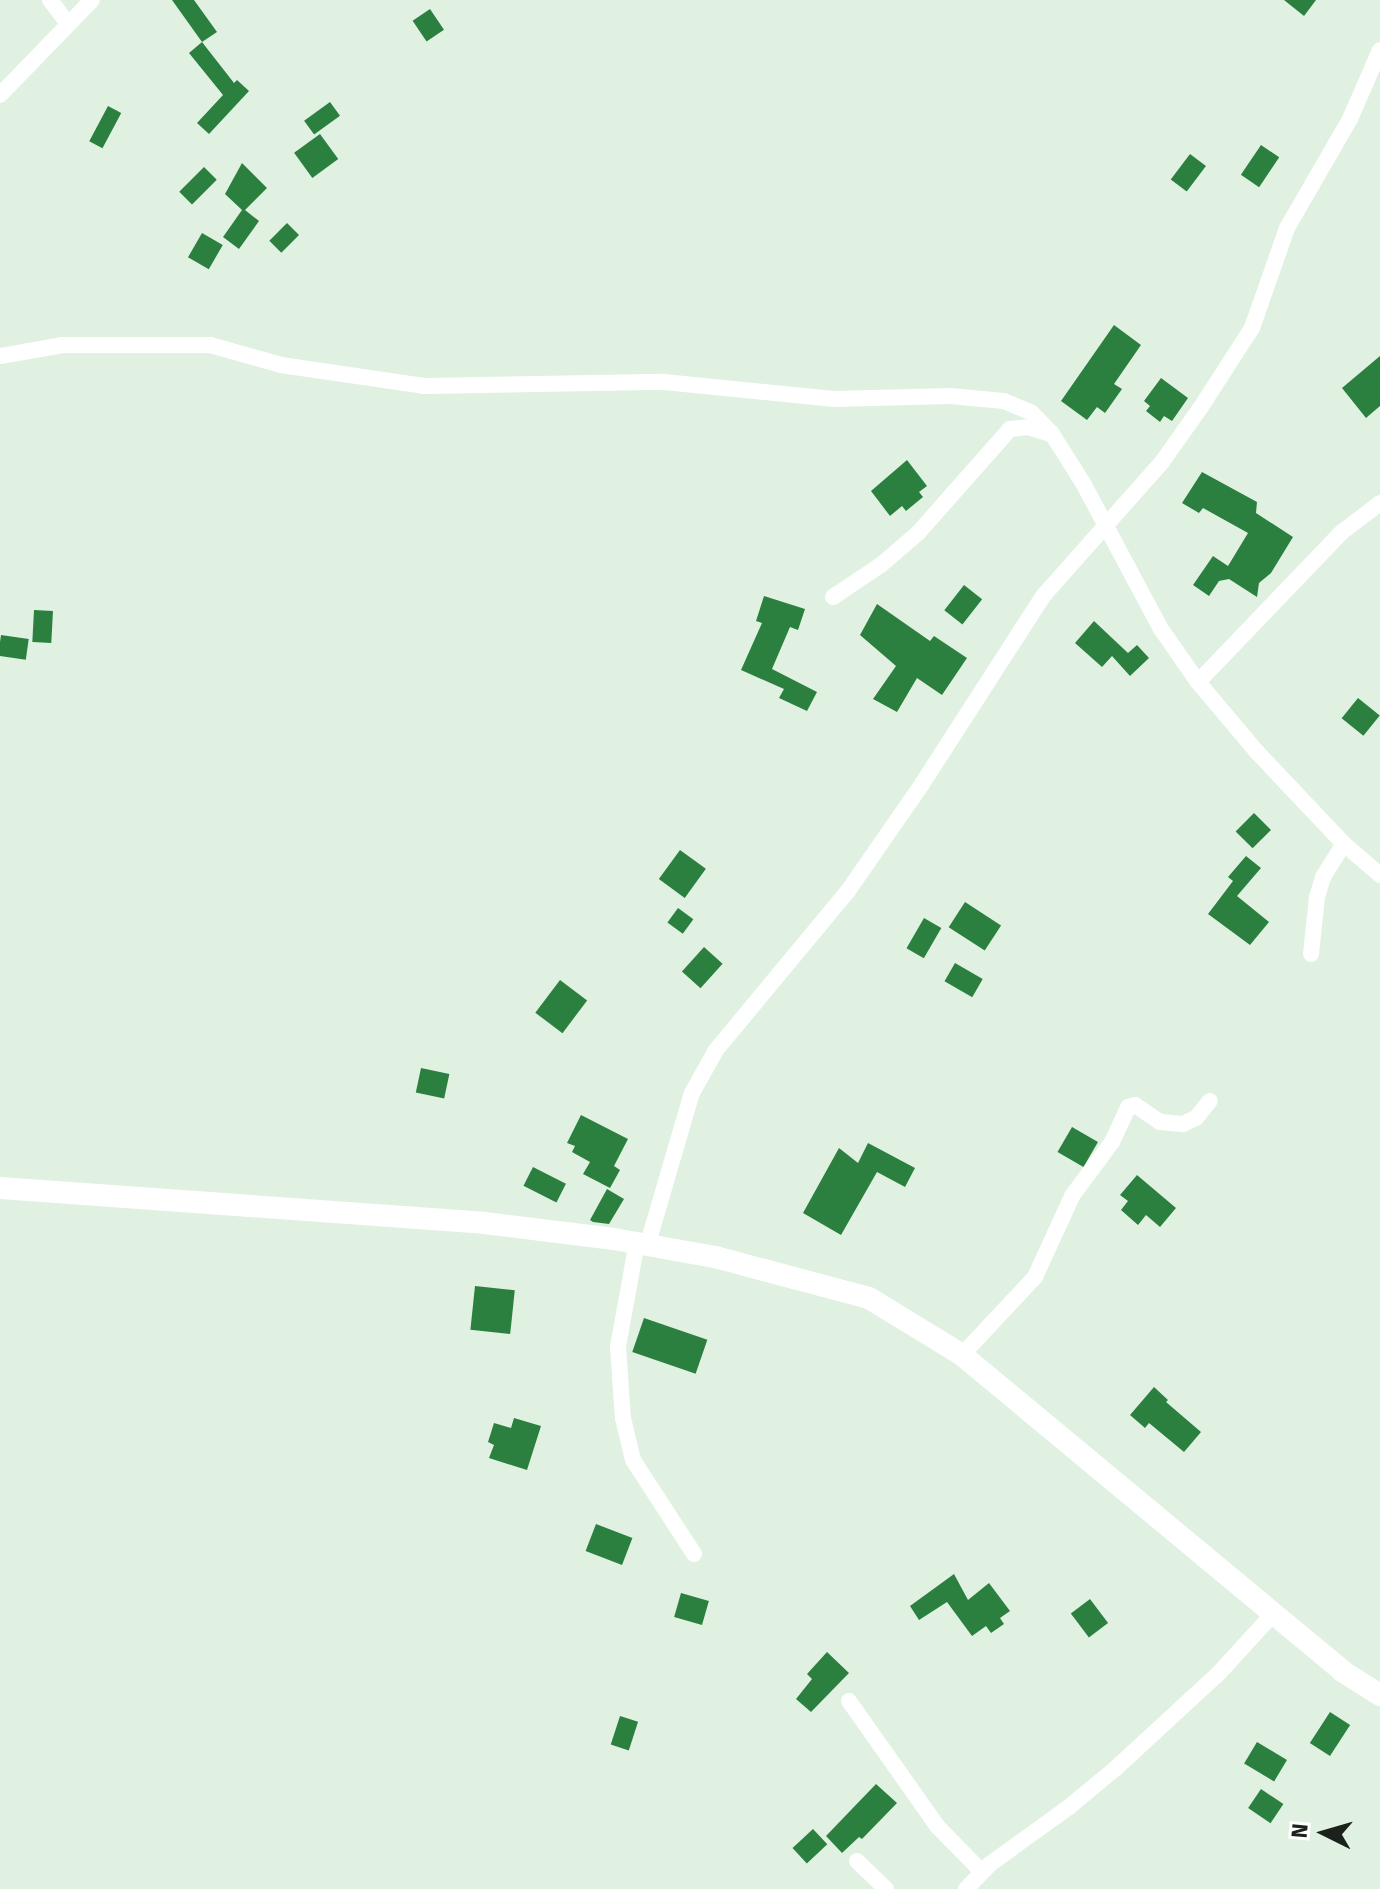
<!DOCTYPE html>
<html>
<head>
<meta charset="utf-8">
<style>
  body { margin:0 }
  #map { position:relative; width:1380px; height:1889px; overflow:hidden; background:#e0f1e2; font-family:"Fira Sans",sans-serif }
  div>[style] { position:absolute }
  .building>* { inset:0; background:#2b8040; transform-origin:0 0 }
  .street>* { height:16px; margin:-8px; padding:0 8px; transform-origin:8px; border-radius:8px; background:#fff }
  .secondary>* { height:22px; margin:-11px; padding:0 11px; transform-origin:11px; border-radius:11px; background:#fff }
  span { translate:-50% -50%; white-space:nowrap; text-align:center; line-height:1.15; -webkit-text-stroke:6px #fff; paint-order:stroke }
  .north { position:absolute; left:1284px; top:1793px; width:80px; height:80px; -webkit-text-stroke:6px #fff; paint-order:stroke; rotate:275deg; font-size:22px; font-weight:700; line-height:32px; text-align:center; color:#1b211b }
  .north::after { content:''; display:block; margin:auto; width:28px; height:36px; background:#1b211b; clip-path:polygon(50% 0,100% 100%,50% 72%,0 100%) }
</style>
</head>
<body>
<div id="map">
  <div class="building">
    <div style="clip-path:polygon(172px 0,194px 0,217px 32px,202px 42px)"></div>
    <div style="clip-path:polygon(1284px 0,1316px 0,1304px 16px)"></div>
    <div style="left:430px;top:9px;width:25px;height:21px;rotate:56deg"></div>
    <div style="clip-path:polygon(202px 42px,234px 83px,237px 80px,249px 91px,209px 134px,197px 123px,223px 95px,189px 53px)"></div>
    <div style="left:330px;top:102px;width:17px;height:32px;rotate:54deg"></div>
    <div style="left:108px;top:106px;width:15px;height:40px;rotate:28deg"></div>
    <div style="left:320px;top:134px;width:31px;height:32px;rotate:54deg"></div>
    <div style="left:1261px;top:145px;width:22px;height:36px;rotate:34deg"></div>
    <div style="left:1190px;top:154px;width:20px;height:32px;rotate:37deg"></div>
    <div style="clip-path:polygon(242px 163px,267px 188px,245px 210px,259px 221px,239px 249px,223px 237px,242px 210px,225px 194px)"></div>
    <div style="left:204px;top:167px;width:18px;height:35px;rotate:45deg"></div>
    <div style="left:287px;top:223px;width:17px;height:25px;rotate:45deg"></div>
    <div style="left:202px;top:233px;width:24px;height:28px;rotate:30deg"></div>
    <div style="clip-path:polygon(1114px 325px,1141px 345px,1114px 384px,1122px 389px,1105px 413px,1097px 407px,1087px 420px,1061px 401px)"></div>
    <div style="clip-path:polygon(1380px 356px,1380px 406px,1366px 418px,1342px 388px)"></div>
    <div style="clip-path:polygon(1161px 378px,1188px 398px,1172px 421px,1164px 416px,1160px 422px,1146px 411px,1150px 406px,1144px 401px)"></div>
    <div style="clip-path:polygon(907px 460px,927px 486px,919px 492px,923px 497px,906px 511px,902px 506px,890px 516px,871px 491px)"></div>
    <div style="clip-path:polygon(1202px 472px,1257px 502px,1256px 513px,1293px 537px,1271px 573px,1259px 583px,1257px 597px,1229px 579px,1219px 581px,1209px 596px,1193px 585px,1213px 556px,1228px 566px,1248px 533px,1203px 508px,1199px 513px,1182px 503px)"></div>
    <div style="left:964px;top:585px;width:23px;height:32px;rotate:38deg"></div>
    <div style="clip-path:polygon(764px 596px,805px 609px,798px 630px,790px 627px,772px 669px,817px 692px,807px 711px,779px 698px,784px 689px,741px 670px,762px 623px,756px 621px)"></div>
    <div style="clip-path:polygon(877px 604px,930px 641px,934px 636px,967px 658px,942px 695px,917px 678px,897px 712px,873px 699px,896px 666px,860px 635px)"></div>
    <div style="left:34px;top:610px;width:19px;height:32px;rotate:3deg"></div>
    <div style="clip-path:polygon(1094px 621px,1128px 653px,1137px 645px,1149px 658px,1130px 676px,1112px 656px,1102px 667px,1075px 643px)"></div>
    <div style="left:1px;top:635px;width:28px;height:21px;rotate:8deg"></div>
    <div style="left:1358px;top:698px;width:28px;height:26px;rotate:39deg"></div>
    <div style="left:1254px;top:813px;width:24px;height:26px;rotate:45deg"></div>
    <div style="left:680px;top:850px;width:32px;height:36px;rotate:36deg"></div>
    <div style="clip-path:polygon(1246px 856px,1261px 868px,1237px 896px,1269px 922px,1250px 945px,1208px 914px,1233px 881px,1228px 877px)"></div>
    <div style="left:965px;top:902px;width:43px;height:30px;rotate:33deg"></div>
    <div style="left:678px;top:908px;width:19px;height:18px;rotate:36deg"></div>
    <div style="left:924px;top:918px;width:20px;height:35px;rotate:30deg"></div>
    <div style="left:704px;top:947px;width:25px;height:33px;rotate:42deg"></div>
    <div style="left:955px;top:963px;width:32px;height:21px;rotate:30deg"></div>
    <div style="left:560px;top:980px;width:34px;height:41px;rotate:37deg"></div>
    <div style="left:421px;top:1068px;width:29px;height:25px;rotate:12deg"></div>
    <div style="clip-path:polygon(581px 1115px,628px 1139px,614px 1166px,620px 1170px,610px 1188px,583px 1174px,590px 1162px,572px 1152px,575px 1146px,567px 1143px)"></div>
    <div style="left:1072px;top:1127px;width:30px;height:29px;rotate:30deg"></div>
    <div style="clip-path:polygon(868px 1143px,915px 1168px,905px 1187px,877px 1172px,841px 1235px,803px 1213px,839px 1148px,858px 1163px)"></div>
    <div style="left:533px;top:1167px;width:37px;height:21px;rotate:27deg"></div>
    <div style="clip-path:polygon(1137px 1175px,1176px 1208px,1160px 1227px,1146px 1215px,1138px 1225px,1121px 1210px,1128px 1201px,1120px 1195px)"></div>
    <div style="clip-path:polygon(607px 1189px,624px 1199px,609px 1224px,593px 1222px,590px 1220px)"></div>
    <div style="left:475px;top:1286px;width:40px;height:44px;rotate:6deg"></div>
    <div style="left:644px;top:1318px;width:67px;height:36px;rotate:19deg"></div>
    <div style="clip-path:polygon(1154px 1387px,1168px 1400px,1166px 1402px,1201px 1432px,1184px 1452px,1149px 1423px,1145px 1428px,1130px 1415px)"></div>
    <div style="clip-path:polygon(514px 1418px,541px 1426px,527px 1470px,489px 1458px,494px 1445px,488px 1442px,494px 1423px,511px 1428px)"></div>
    <div style="left:596px;top:1524px;width:39px;height:29px;rotate:21deg"></div>
    <div style="clip-path:polygon(954px 1574px,968px 1600px,989px 1583px,1010px 1611px,1000px 1618px,1004px 1624px,991px 1633px,986px 1626px,972px 1636px,947px 1602px,919px 1620px,910px 1606px)"></div>
    <div style="left:681px;top:1593px;width:29px;height:25px;rotate:16deg"></div>
    <div style="left:1090px;top:1599px;width:30px;height:24px;rotate:53deg"></div>
    <div style="clip-path:polygon(827px 1652px,849px 1673px,811px 1712px,796px 1699px,812px 1679px,807px 1674px)"></div>
    <div style="left:1330px;top:1712px;width:24px;height:37px;rotate:33deg"></div>
    <div style="left:620px;top:1716px;width:19px;height:30px;rotate:18deg"></div>
    <div style="left:1257px;top:1742px;width:35px;height:25px;rotate:31deg"></div>
    <div style="clip-path:polygon(876px 1784px,897px 1803px,862px 1839px,859px 1837px,842px 1853px,826px 1836px)"></div>
    <div style="left:1261px;top:1789px;width:27px;height:23px;rotate:34deg"></div>
    <div style="left:813px;top:1829px;width:21px;height:28px;rotate:47deg"></div>
  </div>
  <div class="street">
    <div style="left:50px;top:0;width:30px;rotate:53deg"></div>
    <div style="left:0;top:95px;width:132px;rotate:-45.9deg"></div>
    <div style="left:0;top:356px;width:64px;rotate:-9.9deg"></div>
    <div style="left:63px;top:345px;width:147px"></div>
    <div style="left:210px;top:345px;width:74px;rotate:15.7deg"></div>
    <div style="left:281px;top:365px;width:146px;rotate:8.3deg"></div>
    <div style="left:425px;top:386px;width:239px;rotate:-1deg"></div>
    <div style="left:664px;top:382px;width:171px;rotate:5.7deg"></div>
    <div style="left:834px;top:399px;width:116px;rotate:-1.5deg"></div>
    <div style="left:950px;top:396px;width:54px;rotate:5.3deg"></div>
    <div style="left:1004px;top:401px;width:30px;rotate:23deg"></div>
    <div style="left:1032px;top:413px;width:29px;rotate:46deg"></div>
    <div style="left:1052px;top:434px;width:58px;rotate:57.7deg"></div>
    <div style="left:1083px;top:483px;width:166px;rotate:61.9deg"></div>
    <div style="left:1161px;top:629px;width:65px;rotate:55.1deg"></div>
    <div style="left:1198px;top:682px;width:92px;rotate:49.9deg"></div>
    <div style="left:1257px;top:752px;width:127px;rotate:46.6deg"></div>
    <div style="left:1344px;top:844px;width:48px;rotate:40.7deg"></div>
    <div style="left:833px;top:597px;width:59px;rotate:-34deg"></div>
    <div style="left:882px;top:564px;width:48px;rotate:-40.7deg"></div>
    <div style="left:918px;top:533px;width:139px;rotate:-48.5deg"></div>
    <div style="left:1010px;top:429px;width:18px;rotate:-6deg"></div>
    <div style="left:1028px;top:427px;width:24px;rotate:17deg"></div>
    <div style="left:1198px;top:682px;width:208px;rotate:-46.2deg"></div>
    <div style="left:1342px;top:532px;width:48px;rotate:-37.3deg"></div>
    <div style="left:1311px;top:954px;width:57px;rotate:-84deg"></div>
    <div style="left:1317px;top:897px;width:21px;rotate:-73deg"></div>
    <div style="left:1323px;top:877px;width:39px;rotate:-58deg"></div>
    <div style="left:637px;top:1242px;width:107px;rotate:100.3deg"></div>
    <div style="left:618px;top:1347px;width:71px;rotate:86deg"></div>
    <div style="left:623px;top:1418px;width:43px;rotate:76.6deg"></div>
    <div style="left:633px;top:1460px;width:112px;rotate:57deg"></div>
    <div style="left:648px;top:1243px;width:156px;rotate:-73.7deg"></div>
    <div style="left:692px;top:1093px;width:49px;rotate:-60.8deg"></div>
    <div style="left:716px;top:1050px;width:207px;rotate:-50.3deg"></div>
    <div style="left:848px;top:891px;width:130px;rotate:-55.3deg"></div>
    <div style="left:922px;top:784px;width:225px;rotate:-57.2deg"></div>
    <div style="left:1044px;top:595px;width:178px;rotate:-48.4deg"></div>
    <div style="left:1162px;top:462px;width:67px;rotate:-54.7deg"></div>
    <div style="left:1201px;top:407px;width:94px;rotate:-57.2deg"></div>
    <div style="left:1252px;top:328px;width:106px;rotate:-70.7deg"></div>
    <div style="left:1287px;top:228px;width:126px;rotate:-60deg"></div>
    <div style="left:1350px;top:119px;width:75px;rotate:-66.5deg"></div>
    <div style="left:962px;top:1355px;width:107px;rotate:-46.9deg"></div>
    <div style="left:1035px;top:1277px;width:89px;rotate:-65.4deg"></div>
    <div style="left:1072px;top:1196px;width:67px;rotate:-53.5deg"></div>
    <div style="left:1112px;top:1142px;width:38px;rotate:-65deg"></div>
    <div style="left:1128px;top:1107px;width:7px;rotate:-16deg"></div>
    <div style="left:1135px;top:1105px;width:30px;rotate:34deg"></div>
    <div style="left:1160px;top:1122px;width:23px;rotate:5deg"></div>
    <div style="left:1183px;top:1124px;width:14px;rotate:-25deg"></div>
    <div style="left:1196px;top:1118px;width:22px;rotate:-51deg"></div>
    <div style="left:849px;top:1701px;width:154px;rotate:54.8deg"></div>
    <div style="left:938px;top:1827px;width:63px;rotate:45.6deg"></div>
    <div style="left:857px;top:1861px;width:40px;rotate:44deg"></div>
    <div style="left:966px;top:1889px;width:35px;rotate:-46deg"></div>
    <div style="left:990px;top:1864px;width:97px;rotate:-35.8deg"></div>
    <div style="left:1069px;top:1807px;width:61px;rotate:-39.7deg"></div>
    <div style="left:1116px;top:1768px;width:140px;rotate:-42.7deg"></div>
    <div style="left:1219px;top:1673px;width:80px;rotate:-47.5deg"></div>
  </div>
  <div class="secondary">
    <div style="left:0;top:1188px;width:485px;rotate:4.1deg"></div>
    <div style="left:484px;top:1223px;width:131px;rotate:7deg"></div>
    <div style="left:614px;top:1239px;width:103px;rotate:10.1deg"></div>
    <div style="left:715px;top:1257px;width:159px;rotate:14.9deg"></div>
    <div style="left:869px;top:1298px;width:109px;rotate:31.5deg"></div>
    <div style="left:962px;top:1355px;width:494px;rotate:39.7deg"></div>
    <div style="left:1342px;top:1671px;width:45px;rotate:32.3deg"></div>
  </div>
  <div class="north">N</div>
</div>
</body>
</html>
